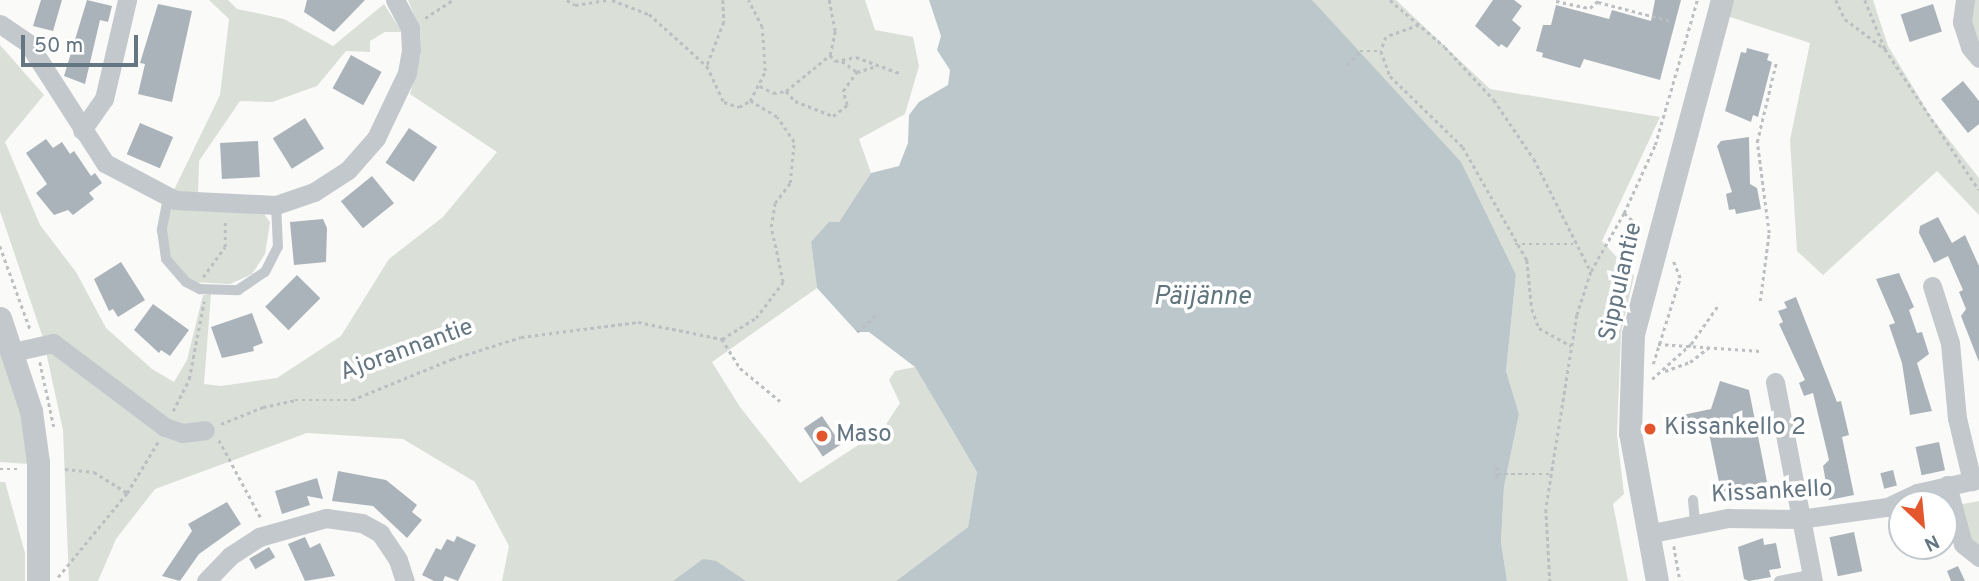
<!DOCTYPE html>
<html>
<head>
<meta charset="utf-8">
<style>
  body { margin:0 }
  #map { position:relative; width:1979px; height:581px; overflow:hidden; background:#fafaf8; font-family:Overpass,sans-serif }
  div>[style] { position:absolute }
  .green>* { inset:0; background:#dadfd7 }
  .water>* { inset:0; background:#bbc7cb }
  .building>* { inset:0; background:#aab3b9; transform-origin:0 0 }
  .path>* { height:2.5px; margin-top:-1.25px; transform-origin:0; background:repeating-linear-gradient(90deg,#bbbfc2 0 3.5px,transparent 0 7px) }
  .service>* { height:10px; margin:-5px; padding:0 5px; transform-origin:5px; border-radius:5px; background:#c3c8cc }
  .minor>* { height:19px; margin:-9.5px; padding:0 9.5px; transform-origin:9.5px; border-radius:9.5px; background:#c3c8cc }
  .tertiary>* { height:23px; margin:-11.5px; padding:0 11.5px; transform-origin:11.5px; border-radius:11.5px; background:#c3c8cc }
  .dots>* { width:19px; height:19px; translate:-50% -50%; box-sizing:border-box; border:4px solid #fff; border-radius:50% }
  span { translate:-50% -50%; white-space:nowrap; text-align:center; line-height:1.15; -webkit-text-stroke:7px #fff; paint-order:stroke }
  .street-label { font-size:24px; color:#657683 }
  .poi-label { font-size:24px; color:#657683 }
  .left { translate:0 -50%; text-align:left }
  .water-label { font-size:26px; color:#60757c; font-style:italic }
  .north { position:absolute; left:1888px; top:490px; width:70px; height:70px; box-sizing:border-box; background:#fff; border:2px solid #c1c8cd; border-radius:50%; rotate:154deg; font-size:19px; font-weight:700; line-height:28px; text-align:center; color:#657683 }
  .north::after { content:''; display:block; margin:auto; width:24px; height:32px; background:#e4572e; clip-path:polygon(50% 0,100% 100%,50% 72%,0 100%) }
  .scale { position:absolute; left:21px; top:35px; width:117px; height:32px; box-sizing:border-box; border:4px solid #657683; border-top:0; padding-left:9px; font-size:21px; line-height:24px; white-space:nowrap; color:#657683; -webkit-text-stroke:5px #fff; paint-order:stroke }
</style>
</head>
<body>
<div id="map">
  <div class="green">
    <div style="clip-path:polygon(209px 0,228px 0,237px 9px,284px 19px,333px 46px,384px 4px,402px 32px,385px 32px,370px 41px,370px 52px,346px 51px,317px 86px,272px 102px,240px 101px,199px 161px,198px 194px,173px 192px,220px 95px,229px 19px)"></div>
    <div style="clip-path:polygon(408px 0,865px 0,875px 30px,913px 37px,919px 66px,905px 114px,859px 139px,871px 173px,839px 222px,811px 242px,817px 288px,712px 362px,740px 407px,800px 483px,883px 429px,900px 403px,889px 380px,895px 371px,915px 367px,977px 472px,968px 527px,896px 581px,502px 581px,509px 546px,475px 482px,403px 439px,307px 433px,155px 489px,116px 539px,98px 581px,69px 581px,63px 430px,43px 338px,0 211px,0 45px,44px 95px,5px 142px,40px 225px,76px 272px,106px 328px,152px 369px,174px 382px,187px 360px,203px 295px,211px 294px,204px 384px,221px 386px,277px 378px,341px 336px,389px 259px,443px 217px,497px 152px,410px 94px,421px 55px,420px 29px)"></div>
    <div style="clip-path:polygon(1312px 0,1396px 0,1490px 89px,1660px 117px,1602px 241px,1634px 276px,1621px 333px,1617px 435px,1624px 494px,1613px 504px,1628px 581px,1507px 581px,1501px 542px,1504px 487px,1519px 414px,1506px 371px,1516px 275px)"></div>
    <div style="clip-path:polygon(1732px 0,1873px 0,1888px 46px,1931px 117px,1979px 178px,1979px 215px,1937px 171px,1823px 275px,1797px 251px,1790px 140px,1810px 43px,1727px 16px)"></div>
    <div style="clip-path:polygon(1972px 0,1979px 0,1979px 47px,1972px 37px)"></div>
    <div style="clip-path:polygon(174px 208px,264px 214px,270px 222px,265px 254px,252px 274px,230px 284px,192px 282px,177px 269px,166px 251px,168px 211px)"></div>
    <div style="clip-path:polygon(0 345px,23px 412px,29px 464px,0 462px)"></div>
    <div style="clip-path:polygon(0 482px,5px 482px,25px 553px,25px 581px,0 581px)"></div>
    <div style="clip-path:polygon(1979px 501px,1979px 546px,1963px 535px,1957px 505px)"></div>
  </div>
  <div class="water">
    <div style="clip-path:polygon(929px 0,1312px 0,1461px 162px,1516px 275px,1506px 371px,1519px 414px,1504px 487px,1501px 542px,1507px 581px,896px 581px,968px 527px,977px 472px,915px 367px,869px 332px,857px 332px,817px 288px,811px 242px,829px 222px,839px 222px,871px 173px,899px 166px,908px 143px,909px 115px,919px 102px,948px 85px,950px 70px,937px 50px,941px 36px)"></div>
    <div style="clip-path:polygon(703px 559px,716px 561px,746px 581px,673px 581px)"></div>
  </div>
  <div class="building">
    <div style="clip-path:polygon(41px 0,62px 0,53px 31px,33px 26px)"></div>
    <div style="clip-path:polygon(87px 0,112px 6px,108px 22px,100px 20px,85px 84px,64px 76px)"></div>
    <div style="clip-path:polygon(307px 0,365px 0,334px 32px,304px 12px)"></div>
    <div style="clip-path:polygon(1493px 0,1514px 0,1522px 6px,1512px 20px,1521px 28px,1507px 48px,1501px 44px,1499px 47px,1475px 26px)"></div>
    <div style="clip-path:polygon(1655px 0,1681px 0,1660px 80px,1584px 59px,1580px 68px,1542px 57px,1543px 53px,1536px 51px,1543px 25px,1551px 25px,1556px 5px,1609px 19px,1612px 10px,1651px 21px)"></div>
    <div style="clip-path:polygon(158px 4px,192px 11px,172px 102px,138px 94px,145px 64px,140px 63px)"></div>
    <div style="left:1933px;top:4px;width:29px;height:34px;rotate:72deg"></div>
    <div style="clip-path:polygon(1747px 48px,1769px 54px,1767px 60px,1772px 62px,1758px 117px,1753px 115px,1751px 122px,1725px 111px,1741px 52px,1746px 53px)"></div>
    <div style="left:351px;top:55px;width:35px;height:38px;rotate:29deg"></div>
    <div style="clip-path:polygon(1963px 81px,1979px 101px,1979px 124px,1968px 133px,1941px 99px)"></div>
    <div style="left:305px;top:118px;width:36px;height:38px;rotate:58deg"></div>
    <div style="left:140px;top:123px;width:36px;height:34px;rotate:23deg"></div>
    <div style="left:409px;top:128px;width:34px;height:42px;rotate:34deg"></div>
    <div style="clip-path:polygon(1749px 137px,1750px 184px,1757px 188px,1761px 209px,1736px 214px,1735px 209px,1729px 210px,1726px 194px,1732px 192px,1717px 146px,1721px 141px)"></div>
    <div style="clip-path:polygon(46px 139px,53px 148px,62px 142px,70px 154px,74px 151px,91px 176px,95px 173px,102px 183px,89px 193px,94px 199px,73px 215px,68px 210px,54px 215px,36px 193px,47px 184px,26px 153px)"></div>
    <div style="left:258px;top:141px;width:36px;height:38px;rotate:87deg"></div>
    <div style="left:372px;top:176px;width:35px;height:40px;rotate:51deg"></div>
    <div style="clip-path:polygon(1938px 217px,1952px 243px,1965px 235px,1979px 266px,1979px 362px,1961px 316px,1966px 309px,1959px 292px,1963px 290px,1948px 256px,1934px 263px,1919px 233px,1920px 226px)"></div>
    <div style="clip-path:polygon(323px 219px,327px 228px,326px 262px,294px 265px,290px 222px)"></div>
    <div style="clip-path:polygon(121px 262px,145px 300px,118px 317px,113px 309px,109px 311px,94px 279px)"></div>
    <div style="clip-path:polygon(1899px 273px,1914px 307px,1909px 310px,1917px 333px,1922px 332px,1929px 354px,1917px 363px,1932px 411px,1910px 415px,1902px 363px,1889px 325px,1895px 323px,1876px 279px)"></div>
    <div style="left:297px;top:275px;width:33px;height:45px;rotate:45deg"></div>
    <div style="clip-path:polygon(1796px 297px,1837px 402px,1841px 401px,1849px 435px,1842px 437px,1854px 495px,1829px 500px,1823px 466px,1829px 460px,1813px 393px,1804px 396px,1799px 383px,1805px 380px,1779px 324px,1783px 322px,1778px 311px,1787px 308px,1784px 302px)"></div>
    <div style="clip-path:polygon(153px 304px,189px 330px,170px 356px,161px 350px,159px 353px,134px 330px)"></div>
    <div style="clip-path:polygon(252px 313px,263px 343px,253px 347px,254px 351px,222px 358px,211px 327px)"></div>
    <div style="clip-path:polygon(1720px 381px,1749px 390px,1767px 482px,1721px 492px,1708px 428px,1681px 433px,1678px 416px,1711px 409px)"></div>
    <div style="left:822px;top:416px;width:34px;height:22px;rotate:56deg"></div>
    <div style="left:1939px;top:442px;width:29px;height:24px;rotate:78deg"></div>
    <div style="left:1893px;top:470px;width:16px;height:13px;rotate:76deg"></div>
    <div style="clip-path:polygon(338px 471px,386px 480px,417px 505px,412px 512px,422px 520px,407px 538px,373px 506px,332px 501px)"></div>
    <div style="clip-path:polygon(317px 478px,323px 499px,307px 496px,310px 505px,282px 514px,275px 491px)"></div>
    <div style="clip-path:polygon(227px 502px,241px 524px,199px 554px,180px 581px,162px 576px,192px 531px,188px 524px)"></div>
    <div style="left:1854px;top:532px;width:40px;height:25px;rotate:78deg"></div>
    <div style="clip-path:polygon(457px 536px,476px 545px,458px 581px,445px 576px,443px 581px,434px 581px,422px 575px,436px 548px,441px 550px,447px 539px,454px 542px)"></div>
    <div style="clip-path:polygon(305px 537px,310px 548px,320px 543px,335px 576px,305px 581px,288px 544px)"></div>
    <div style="clip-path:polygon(1763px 538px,1764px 545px,1776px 543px,1781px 568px,1769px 570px,1771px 577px,1749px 581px,1744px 579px,1738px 547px)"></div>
    <div style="left:269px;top:547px;width:12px;height:23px;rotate:59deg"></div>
    <div style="clip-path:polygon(1958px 566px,1965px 581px,1951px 581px,1947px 571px)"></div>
  </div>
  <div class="path">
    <div style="left:567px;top:0;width:9px;rotate:32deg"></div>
    <div style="left:575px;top:5px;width:33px;rotate:-9deg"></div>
    <div style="left:612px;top:0;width:40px;rotate:21deg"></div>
    <div style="left:649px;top:14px;width:78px;rotate:41.9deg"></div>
    <div style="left:723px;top:0;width:22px;rotate:87deg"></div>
    <div style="left:724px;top:22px;width:47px;rotate:111.1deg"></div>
    <div style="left:707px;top:66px;width:40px;rotate:65deg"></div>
    <div style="left:724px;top:102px;width:16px;rotate:18deg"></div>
    <div style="left:739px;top:107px;width:13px;rotate:-29deg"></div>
    <div style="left:750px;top:101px;width:34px;rotate:-63deg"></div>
    <div style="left:765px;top:71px;width:44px;rotate:-93.9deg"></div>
    <div style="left:762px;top:27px;width:30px;rotate:-117deg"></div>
    <div style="left:1390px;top:0;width:72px;rotate:40.5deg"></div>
    <div style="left:1445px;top:47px;width:72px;rotate:47.2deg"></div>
    <div style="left:1494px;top:100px;width:71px;rotate:55.9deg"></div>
    <div style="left:1534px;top:159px;width:127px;rotate:63.2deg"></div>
    <div style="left:1591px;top:272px;width:45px;rotate:108deg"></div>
    <div style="left:1577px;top:315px;width:196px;rotate:99.1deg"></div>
    <div style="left:1546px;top:509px;width:72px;rotate:86.8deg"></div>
    <div style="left:1836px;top:0;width:21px;rotate:65deg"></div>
    <div style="left:1845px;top:19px;width:50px;rotate:36.9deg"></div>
    <div style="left:1885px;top:49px;width:169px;rotate:56.3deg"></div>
    <div style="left:1865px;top:0;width:53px;rotate:67.8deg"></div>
    <div style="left:1556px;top:1px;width:35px;rotate:12deg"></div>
    <div style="left:1590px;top:8px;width:12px;rotate:-42deg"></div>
    <div style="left:1598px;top:2px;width:75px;rotate:14.6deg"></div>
    <div style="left:425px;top:18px;width:33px;rotate:-33deg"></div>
    <div style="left:1419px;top:25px;width:35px;rotate:160deg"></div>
    <div style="left:1386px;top:37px;width:15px;rotate:110deg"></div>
    <div style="left:1381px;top:51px;width:27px;rotate:70deg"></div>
    <div style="left:1390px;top:76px;width:102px;rotate:44.2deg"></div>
    <div style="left:1463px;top:147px;width:130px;rotate:60.5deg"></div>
    <div style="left:1527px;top:260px;width:49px;rotate:84.2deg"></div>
    <div style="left:1532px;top:309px;width:20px;rotate:70deg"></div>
    <div style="left:1539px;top:328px;width:37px;rotate:29deg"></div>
    <div style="left:830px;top:55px;width:8px;rotate:50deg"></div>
    <div style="left:835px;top:61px;width:21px;rotate:-11deg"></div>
    <div style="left:856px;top:57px;width:46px;rotate:20.4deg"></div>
    <div style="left:842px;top:61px;width:19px;rotate:36deg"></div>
    <div style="left:857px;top:72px;width:17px;rotate:-17deg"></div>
    <div style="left:1347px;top:65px;width:19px;rotate:-47deg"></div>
    <div style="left:1360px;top:51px;width:19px"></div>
    <div style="left:760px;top:86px;width:15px;rotate:28deg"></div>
    <div style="left:773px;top:93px;width:13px;rotate:-9deg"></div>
    <div style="left:786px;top:91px;width:57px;rotate:-39.3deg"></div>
    <div style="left:830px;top:55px;width:25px;rotate:-78deg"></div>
    <div style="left:835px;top:31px;width:32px;rotate:-101deg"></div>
    <div style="left:786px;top:91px;width:13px;rotate:48deg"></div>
    <div style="left:795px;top:101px;width:41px;rotate:21.5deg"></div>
    <div style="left:833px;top:116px;width:18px;rotate:-38deg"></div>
    <div style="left:847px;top:105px;width:15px;rotate:-106deg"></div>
    <div style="left:843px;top:91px;width:24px;rotate:-54deg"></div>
    <div style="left:1642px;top:230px;width:25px;rotate:-137deg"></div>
    <div style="left:1624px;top:213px;width:75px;rotate:-65.5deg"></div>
    <div style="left:1655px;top:145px;width:151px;rotate:-73.8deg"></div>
    <div style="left:1515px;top:244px;width:58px"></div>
    <div style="left:0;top:246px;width:88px;rotate:70.1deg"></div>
    <div style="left:1591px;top:271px;width:67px;rotate:-60.4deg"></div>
    <div style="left:203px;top:277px;width:37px;rotate:-54deg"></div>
    <div style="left:225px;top:247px;width:27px;rotate:-90deg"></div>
    <div style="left:1760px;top:301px;width:69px;rotate:-82.5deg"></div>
    <div style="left:1769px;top:233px;width:92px;rotate:-97.5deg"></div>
    <div style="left:1757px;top:142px;width:81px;rotate:-76.5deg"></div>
    <div style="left:857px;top:332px;width:29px;rotate:-41deg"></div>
    <div style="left:722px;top:339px;width:40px;rotate:-32deg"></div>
    <div style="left:756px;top:318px;width:45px;rotate:-53.1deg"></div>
    <div style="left:783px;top:282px;width:56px;rotate:-102.3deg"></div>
    <div style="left:771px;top:227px;width:24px;rotate:-81deg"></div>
    <div style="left:775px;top:203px;width:25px;rotate:-53deg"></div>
    <div style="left:790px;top:183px;width:41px;rotate:-84.4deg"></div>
    <div style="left:794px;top:142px;width:30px;rotate:-124deg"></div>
    <div style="left:777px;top:117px;width:31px;rotate:-149deg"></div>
    <div style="left:1658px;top:344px;width:103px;rotate:3.9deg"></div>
    <div style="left:40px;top:362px;width:66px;rotate:77.8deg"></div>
    <div style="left:1653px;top:364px;width:90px;rotate:-72.6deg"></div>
    <div style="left:1680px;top:278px;width:18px;rotate:-112deg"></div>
    <div style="left:1665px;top:371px;width:27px;rotate:-20deg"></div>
    <div style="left:1690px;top:362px;width:23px;rotate:-38deg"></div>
    <div style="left:1652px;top:379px;width:52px;rotate:-41.9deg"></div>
    <div style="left:1691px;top:344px;width:49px;rotate:-55deg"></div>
    <div style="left:173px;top:411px;width:36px;rotate:-63deg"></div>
    <div style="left:189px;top:379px;width:79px;rotate:-79.1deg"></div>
    <div style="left:221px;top:424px;width:45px;rotate:-22deg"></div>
    <div style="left:263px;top:407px;width:33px;rotate:-12deg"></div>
    <div style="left:295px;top:400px;width:57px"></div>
    <div style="left:352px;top:400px;width:108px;rotate:-22.3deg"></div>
    <div style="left:452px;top:359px;width:72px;rotate:-17.7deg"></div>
    <div style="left:521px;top:337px;width:118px;rotate:-7.3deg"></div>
    <div style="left:638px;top:322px;width:86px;rotate:11.4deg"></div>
    <div style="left:722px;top:339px;width:34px;rotate:58deg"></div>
    <div style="left:740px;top:368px;width:52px;rotate:39.5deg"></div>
    <div style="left:219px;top:440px;width:89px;rotate:61.7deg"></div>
    <div style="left:1497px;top:467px;width:12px;rotate:90deg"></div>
    <div style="left:0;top:469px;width:20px"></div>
    <div style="left:65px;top:469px;width:29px;rotate:6deg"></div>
    <div style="left:94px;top:472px;width:39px;rotate:32deg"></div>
    <div style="left:1497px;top:474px;width:53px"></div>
    <div style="left:1674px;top:546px;width:36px;rotate:80deg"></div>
    <div style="left:58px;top:577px;width:109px;rotate:-50.6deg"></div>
    <div style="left:127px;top:493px;width:60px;rotate:-58.7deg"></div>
  </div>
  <div class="service">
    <div style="left:168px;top:198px;width:33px;rotate:101deg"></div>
    <div style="left:162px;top:230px;width:29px;rotate:82deg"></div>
    <div style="left:166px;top:259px;width:30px;rotate:49deg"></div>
    <div style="left:186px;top:282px;width:16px;rotate:27deg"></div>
    <div style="left:200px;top:289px;width:38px;rotate:2deg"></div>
    <div style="left:238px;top:290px;width:32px;rotate:-34deg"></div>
    <div style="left:265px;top:272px;width:28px;rotate:-63deg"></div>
    <div style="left:278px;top:247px;width:42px;rotate:-92.7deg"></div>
    <div style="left:1693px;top:500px;width:22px;rotate:85deg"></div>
    <div style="left:1779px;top:581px;width:33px;rotate:-11deg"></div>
  </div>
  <div class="minor">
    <div style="left:1965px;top:0;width:22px;rotate:98deg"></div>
    <div style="left:1962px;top:22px;width:26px;rotate:72deg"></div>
    <div style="left:1970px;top:47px;width:14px;rotate:51deg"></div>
    <div style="left:0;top:24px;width:34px;rotate:34deg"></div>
    <div style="left:28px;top:43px;width:143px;rotate:57.3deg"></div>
    <div style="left:105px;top:163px;width:79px;rotate:27.9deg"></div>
    <div style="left:175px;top:200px;width:101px;rotate:2.8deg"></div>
    <div style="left:276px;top:205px;width:40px;rotate:-18.9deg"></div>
    <div style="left:314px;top:192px;width:40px;rotate:-32.9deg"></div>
    <div style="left:348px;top:170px;width:43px;rotate:-48.8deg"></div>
    <div style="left:376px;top:138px;width:72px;rotate:-64.5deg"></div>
    <div style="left:407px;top:73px;width:23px;rotate:-80deg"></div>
    <div style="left:411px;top:50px;width:22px;rotate:-93deg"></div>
    <div style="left:410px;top:28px;width:32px;rotate:-118deg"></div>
    <div style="left:82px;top:130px;width:38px;rotate:-55deg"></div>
    <div style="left:104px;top:99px;width:102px;rotate:-76.9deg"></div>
    <div style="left:1932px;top:286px;width:60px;rotate:72.5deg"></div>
    <div style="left:1950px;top:343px;width:75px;rotate:84.7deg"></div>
    <div style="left:1957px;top:418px;width:65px;rotate:76.6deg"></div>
    <div style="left:13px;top:352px;width:41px;rotate:-12.7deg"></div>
    <div style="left:53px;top:343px;width:140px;rotate:36.9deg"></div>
    <div style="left:165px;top:427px;width:18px;rotate:19deg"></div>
    <div style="left:182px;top:433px;width:23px;rotate:-7deg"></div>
    <div style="left:1775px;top:382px;width:203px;rotate:79.2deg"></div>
    <div style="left:1947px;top:485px;width:61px;rotate:74.8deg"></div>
    <div style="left:1963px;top:544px;width:21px;rotate:39deg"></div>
    <div style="left:1647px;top:534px;width:83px;rotate:-11.2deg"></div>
    <div style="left:1728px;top:518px;width:71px;rotate:0.8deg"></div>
    <div style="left:1799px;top:519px;width:89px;rotate:-7.8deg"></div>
    <div style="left:1887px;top:507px;width:33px;rotate:-25deg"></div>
    <div style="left:1917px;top:493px;width:64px;rotate:-12.7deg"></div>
    <div style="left:206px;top:581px;width:35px;rotate:-46deg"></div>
    <div style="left:230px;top:556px;width:35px;rotate:-33deg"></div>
    <div style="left:259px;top:537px;width:70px;rotate:-15.8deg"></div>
    <div style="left:326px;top:518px;width:36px;rotate:8deg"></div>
    <div style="left:362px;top:523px;width:21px;rotate:29deg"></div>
    <div style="left:380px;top:533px;width:32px;rotate:56deg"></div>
    <div style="left:398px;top:560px;width:22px;rotate:72deg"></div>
  </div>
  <div class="tertiary">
    <div style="left:0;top:318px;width:98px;rotate:71.6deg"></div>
    <div style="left:31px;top:411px;width:51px;rotate:82.2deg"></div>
    <div style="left:38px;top:462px;width:119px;rotate:90deg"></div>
    <div style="left:1657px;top:581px;width:150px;rotate:-100.3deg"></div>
    <div style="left:1630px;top:433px;width:99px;rotate:-88.3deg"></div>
    <div style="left:1633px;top:334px;width:346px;rotate:-75.1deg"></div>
  </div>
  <div class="dots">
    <div style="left:1650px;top:429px;background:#e4572e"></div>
    <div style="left:822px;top:436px;background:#e4572e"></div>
  </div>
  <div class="street-label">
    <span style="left:1622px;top:282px;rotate:-77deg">Sippulantie</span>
    <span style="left:407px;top:351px;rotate:-20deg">Ajorannantie</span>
    <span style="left:1772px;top:493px;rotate:-3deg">Kissankello</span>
  </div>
  <div class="poi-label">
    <span class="left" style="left:1664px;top:429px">Kissankello 2</span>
    <span class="left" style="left:836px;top:436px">Maso</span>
  </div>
  <div class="water-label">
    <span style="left:1202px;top:298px">Päijänne</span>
  </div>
  <div class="north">N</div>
  <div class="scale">50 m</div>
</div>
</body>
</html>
